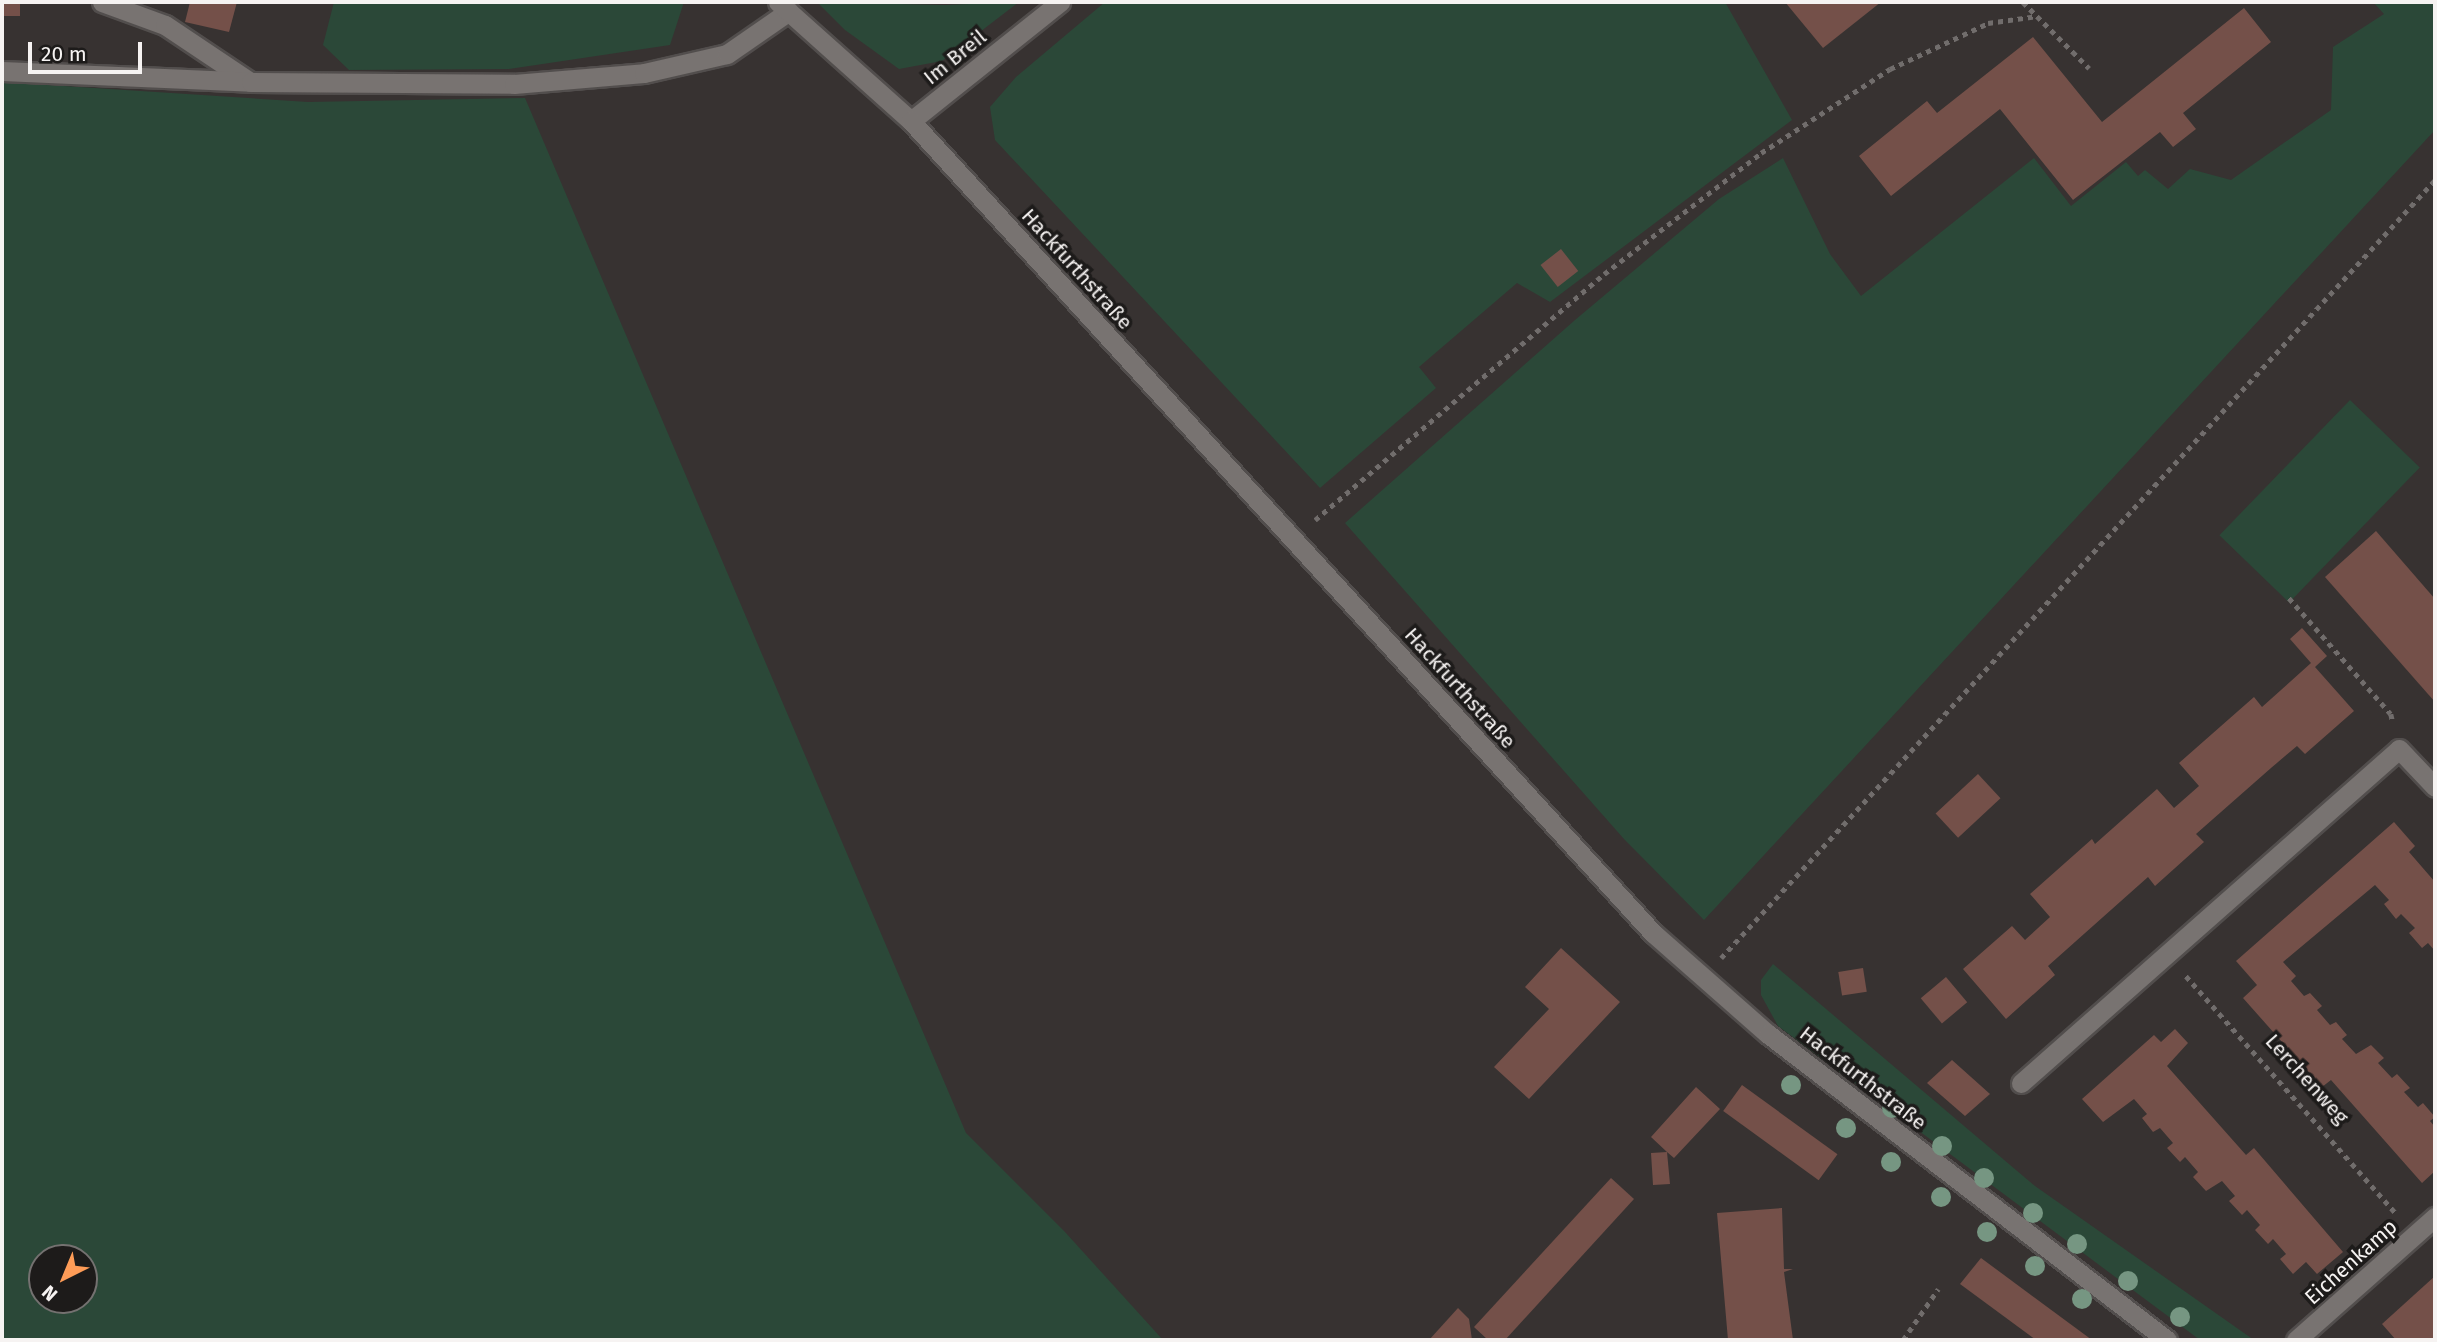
<!DOCTYPE html>
<html>
<head>
<meta charset="utf-8">
<style>
  body { margin:0 }
  #map { position:relative; width:2437px; height:1342px; overflow:hidden; background:#373231; font-family:"Fira Sans",sans-serif }
  div>[style] { position:absolute }
  .green>* { inset:0; background:#2b4838; transform-origin:0 0 }
  .building>* { inset:0; background:#745049; transform-origin:0 0 }
  .path>* { height:4.5px; margin-top:-2.25px; transform-origin:0; background:repeating-linear-gradient(90deg,#716d6c 0 5px,transparent 0 10px) }
  .roads { filter:drop-shadow(2px 0 #524e4d) drop-shadow(-2px 0 #524e4d) drop-shadow(0 2px #524e4d) drop-shadow(0 -2px #524e4d) }
  .service>* { height:19px; margin:-9.5px; padding:0 9.5px; transform-origin:9.5px; border-radius:9.5px; background:#787371 }
  .minor>* { height:19px; margin:-9.5px; padding:0 9.5px; transform-origin:9.5px; border-radius:9.5px; background:#787371 }
  .tertiary>* { height:19px; margin:-9.5px; padding:0 9.5px; transform-origin:9.5px; border-radius:9.5px; background:#787371 }
  .trees>* { width:20px; height:20px; margin:-10px; border-radius:50%; background:#769682 }
  span { translate:-50% -50%; white-space:nowrap; text-align:center; line-height:1.15; -webkit-text-stroke:7px #1d1b1a; paint-order:stroke }
  .street-label { font-size:21px; color:#f6f3f2 }
  .frame { position:absolute; inset:0; border:4px solid #f6f3f2; pointer-events:none }
  .north { position:absolute; left:28px; top:1244px; width:70px; height:70px; box-sizing:border-box; background:#1d1b1a; border:2px solid #747170; border-radius:50%; rotate:223deg; font-size:19px; font-weight:700; line-height:28px; text-align:center; color:#f6f3f2 }
  .north::after { content:''; display:block; margin:auto; width:24px; height:32px; background:#fe9c57; clip-path:polygon(50% 0,100% 100%,50% 72%,0 100%) }
  .scale { position:absolute; left:28px; top:42px; width:114px; height:32px; box-sizing:border-box; border:4px solid #f6f3f2; border-top:0; padding-left:9px; font-size:21px; line-height:24px; white-space:nowrap; color:#f6f3f2; -webkit-text-stroke:5px #1d1b1a; paint-order:stroke }
</style>
</head>
<body>
<div id="map">
  <div class="green">
    <div style="clip-path:polygon(334px 2px,684px 2px,670px 45px,509px 69px,349px 70px,323px 45px)"></div>
    <div style="clip-path:polygon(817px 2px,944px 5px,1019px 2px,942px 61px,899px 69px,845px 30px)"></div>
    <div style="clip-path:polygon(1105px 2px,1725px 2px,1792px 120px,1550px 302px,1517px 283px,1419px 367px,1436px 388px,1320px 488px,995px 140px,990px 107px,1016px 77px)"></div>
    <div style="clip-path:polygon(2373px 2px,2435px 2px,2435px 130px,1704px 920px,1624px 839px,1345px 523px,1575px 320px,1719px 199px,1783px 158px,1830px 254px,1861px 296px,2034px 158px,2071px 206px,2126px 162px,2138px 176px,2145px 170px,2168px 189px,2190px 169px,2231px 180px,2331px 110px,2333px 47px,2384px 14px)"></div>
    <div style="clip-path:polygon(evenodd,2px 82px,308px 102px,525px 98px,966px 1133px,1065px 1232px,1163px 1340px,2px 1340px,2px 82px,84px 1258px,84px 1300px,42px 1300px,42px 1258px,84px 1258px)"></div>
    <div style="left:2350px;top:400px;width:97px;height:188px;rotate:44deg"></div>
    <div style="clip-path:polygon(1773px 964px,2035px 1186px,2254px 1340px,2200px 1340px,1778px 1026px,1761px 995px,1761px 980px)"></div>
  </div>
  <div class="building">
    <div style="left:2px;top:2px;width:18px;height:14px"></div>
    <div style="clip-path:polygon(190px 2px,237px 2px,229px 32px,185px 22px)"></div>
    <div style="clip-path:polygon(1785px 2px,1881px 2px,1823px 48px)"></div>
    <div style="clip-path:polygon(2244px 8px,2271px 42px,2183px 113px,2196px 129px,2173px 147px,2160px 132px,2073px 200px,2000px 109px,1891px 196px,1859px 156px,1927px 101px,1937px 113px,2033px 37px,2102px 122px)"></div>
    <div style="left:1561px;top:249px;width:28px;height:26px;rotate:52deg"></div>
    <div style="clip-path:polygon(2376px 531px,2435px 599px,2435px 702px,2325px 577px)"></div>
    <div style="clip-path:polygon(2302px 628px,2327px 656px,2315px 667px,2354px 711px,2305px 754px,2297px 746px,2271px 768px,2196px 834px,2204px 842px,2155px 886px,2148px 877px,2048px 966px,2055px 975px,2006px 1019px,1963px 969px,2012px 926px,2025px 940px,2050px 917px,2030px 894px,2092px 839px,2095px 844px,2157px 789px,2174px 808px,2199px 786px,2179px 763px,2254px 697px,2262px 707px,2311px 663px,2290px 639px)"></div>
    <div style="left:1978px;top:774px;width:33px;height:58px;rotate:47deg"></div>
    <div style="clip-path:polygon(2394px 822px,2415px 846px,2409px 852px,2435px 882px,2435px 951px,2428px 943px,2422px 948px,2409px 933px,2415px 928px,2401px 914px,2396px 919px,2384px 904px,2389px 900px,2375px 885px,2283px 962px,2296px 976px,2291px 981px,2304px 996px,2310px 993px,2322px 1006px,2317px 1010px,2330px 1025px,2336px 1022px,2347px 1035px,2342px 1039px,2356px 1054px,2371px 1045px,2384px 1058px,2378px 1063px,2392px 1078px,2397px 1074px,2410px 1088px,2404px 1092px,2418px 1107px,2423px 1103px,2435px 1117px,2430px 1121px,2435px 1127px,2435px 1171px,2422px 1183px,2331px 1080px,2322px 1087px,2243px 998px,2257px 985px,2236px 961px)"></div>
    <div style="clip-path:polygon(1561px 948px,1620px 1002px,1529px 1099px,1494px 1067px,1549px 1009px,1525px 987px)"></div>
    <div style="left:1863px;top:968px;width:24px;height:25px;rotate:81deg"></div>
    <div style="left:1946px;top:977px;width:33px;height:33px;rotate:50deg"></div>
    <div style="clip-path:polygon(2175px 1029px,2188px 1043px,2167px 1066px,2246px 1155px,2254px 1148px,2343px 1252px,2317px 1274px,2306px 1262px,2293px 1274px,2280px 1259px,2286px 1254px,2273px 1239px,2268px 1244px,2255px 1230px,2260px 1225px,2247px 1210px,2242px 1215px,2229px 1201px,2235px 1196px,2222px 1181px,2206px 1191px,2193px 1177px,2198px 1172px,2185px 1157px,2180px 1162px,2167px 1148px,2173px 1143px,2160px 1128px,2153px 1132px,2142px 1118px,2147px 1114px,2134px 1099px,2103px 1122px,2082px 1099px,2154px 1035px,2161px 1042px)"></div>
    <div style="clip-path:polygon(1952px 1060px,1990px 1094px,1965px 1116px,1927px 1083px)"></div>
    <div style="left:1742px;top:1085px;width:118px;height:32px;rotate:36deg"></div>
    <div style="clip-path:polygon(1696px 1087px,1720px 1109px,1674px 1158px,1667px 1152px,1670px 1184px,1653px 1185px,1651px 1153px,1667px 1152px,1651px 1137px)"></div>
    <div style="clip-path:polygon(1611px 1178px,1634px 1199px,1505px 1340px,1488px 1340px,1474px 1327px)"></div>
    <div style="clip-path:polygon(1782px 1208px,1784px 1269px,1793px 1269px,1784px 1272px,1793px 1340px,1728px 1340px,1717px 1213px)"></div>
    <div style="clip-path:polygon(1981px 1258px,2092px 1340px,2036px 1340px,1960px 1284px)"></div>
    <div style="clip-path:polygon(2435px 1276px,2435px 1340px,2396px 1340px,2382px 1324px)"></div>
    <div style="clip-path:polygon(1458px 1308px,1469px 1319px,1472px 1340px,1429px 1340px)"></div>
  </div>
  <div class="path">
    <div style="left:2023px;top:2px;width:18px;rotate:45deg"></div>
    <div style="left:1315px;top:520px;width:380px;rotate:-40.4deg"></div>
    <div style="left:1604px;top:274px;width:198px;rotate:-37.6deg"></div>
    <div style="left:1761px;top:153px;width:154px;rotate:-33.1deg"></div>
    <div style="left:1890px;top:69px;width:108px;rotate:-25.1deg"></div>
    <div style="left:1988px;top:23px;width:49px;rotate:-8.1deg"></div>
    <div style="left:2037px;top:16px;width:74px;rotate:45deg"></div>
    <div style="left:2289px;top:598px;width:154px;rotate:48.7deg"></div>
    <div style="left:2391px;top:714px;width:9px;rotate:77deg"></div>
    <div style="left:1721px;top:958px;width:1056px;rotate:-47.46deg"></div>
    <div style="left:2186px;top:976px;width:317px;rotate:48.5deg"></div>
    <div style="left:1903px;top:1340px;width:62px;rotate:-55.5deg"></div>
  </div>
  <div class="roads">
    <div class="service">
      <div style="left:102px;top:2px;width:67px;rotate:20.1deg"></div>
      <div style="left:165px;top:25px;width:102px;rotate:33.8deg"></div>
      <div style="left:2px;top:71px;width:249px;rotate:2.5deg"></div>
      <div style="left:251px;top:82px;width:263px;rotate:0.4deg"></div>
      <div style="left:514px;top:84px;width:130px;rotate:-4.8deg"></div>
      <div style="left:644px;top:73px;width:85px;rotate:-12.9deg"></div>
      <div style="left:727px;top:54px;width:75px;rotate:-34.7deg"></div>
    </div>
    <div class="minor">
      <div style="left:911px;top:121px;width:191px;rotate:-38.6deg"></div>
      <div style="left:2021px;top:1083px;width:504px;rotate:-41.46deg"></div>
      <div style="left:2399px;top:749px;width:52px;rotate:46.5deg"></div>
      <div style="left:2296px;top:1340px;width:186px;rotate:-41.5deg"></div>
    </div>
    <div class="tertiary">
      <div style="left:778px;top:2px;width:178px;rotate:41.8deg"></div>
      <div style="left:911px;top:121px;width:1101px;rotate:47.58deg"></div>
      <div style="left:1654px;top:934px;width:152px;rotate:41.3deg"></div>
      <div style="left:1768px;top:1034px;width:503px;rotate:37.49deg"></div>
    </div>
  </div>
  <div class="trees">
    <div style="left:1791px;top:1085px"></div>
    <div style="left:1892px;top:1108px"></div>
    <div style="left:1846px;top:1128px"></div>
    <div style="left:1942px;top:1146px"></div>
    <div style="left:1891px;top:1162px"></div>
    <div style="left:1984px;top:1178px"></div>
    <div style="left:1941px;top:1197px"></div>
    <div style="left:2033px;top:1213px"></div>
    <div style="left:1987px;top:1232px"></div>
    <div style="left:2077px;top:1244px"></div>
    <div style="left:2035px;top:1266px"></div>
    <div style="left:2128px;top:1281px"></div>
    <div style="left:2082px;top:1299px"></div>
    <div style="left:2180px;top:1317px"></div>
  </div>
  <div class="street-label">
    <span style="left:955px;top:57px;rotate:-39deg">Im Breil</span>
    <span style="left:1077px;top:269px;rotate:48deg">Hackfurthstraße</span>
    <span style="left:1460px;top:688px;rotate:48deg">Hackfurthstraße</span>
    <span style="left:1863px;top:1078px;rotate:38deg">Hackfurthstraße</span>
    <span style="left:2307px;top:1079px;rotate:48deg">Lerchenweg</span>
    <span style="left:2351px;top:1262px;rotate:-42deg">Eichenkamp</span>
  </div>
  <div class="frame"></div>
  <div class="north">N</div>
  <div class="scale">20 m</div>
</div>
</body>
</html>
